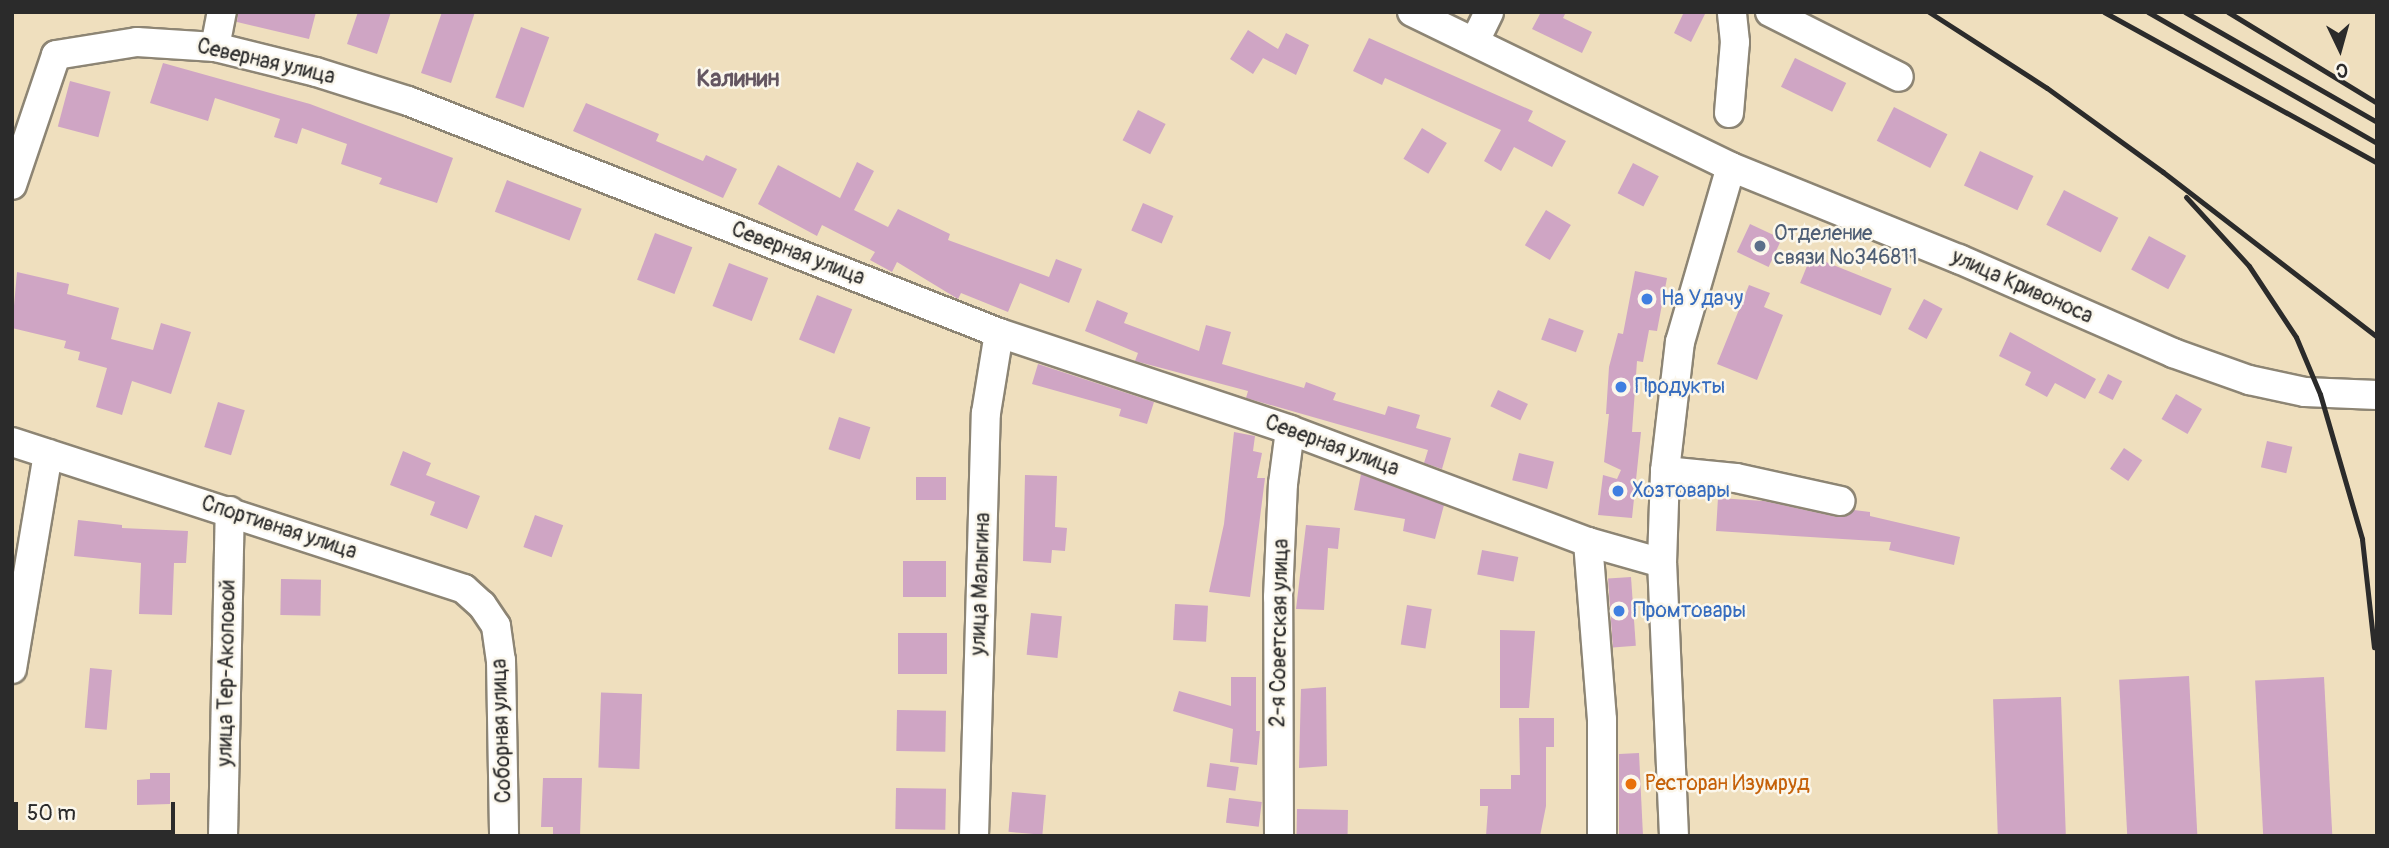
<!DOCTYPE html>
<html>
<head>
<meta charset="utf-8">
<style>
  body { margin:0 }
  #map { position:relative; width:2389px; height:848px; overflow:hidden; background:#efdfbe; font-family:Pangolin,sans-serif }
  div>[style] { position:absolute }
  .building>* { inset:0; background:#cfa5c4; transform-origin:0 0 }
  .roads { filter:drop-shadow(2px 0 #8d8574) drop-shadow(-2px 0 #8d8574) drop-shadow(0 2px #8d8574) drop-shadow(0 -2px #8d8574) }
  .minor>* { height:28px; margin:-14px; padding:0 14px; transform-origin:14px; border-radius:14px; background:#fff }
  .rail>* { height:5px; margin:-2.5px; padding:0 2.5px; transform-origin:2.5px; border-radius:2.5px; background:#2b2b2b }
  .dots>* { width:19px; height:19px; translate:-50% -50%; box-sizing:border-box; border:4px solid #fbf7ec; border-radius:50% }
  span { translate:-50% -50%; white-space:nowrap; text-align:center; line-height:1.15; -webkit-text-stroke:5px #fbf7ec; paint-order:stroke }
  .street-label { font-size:21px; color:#2b2b2b }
  .service-label { font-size:21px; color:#4e5e75 }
  .left { translate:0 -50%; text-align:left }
  .shop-label { font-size:21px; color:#366cbe }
  .food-label { font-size:21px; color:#c56008 }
  .quarter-label { font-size:24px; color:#645661; font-weight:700 }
  .frame { position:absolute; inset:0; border:14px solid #2b2b2b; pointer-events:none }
  .north { position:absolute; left:2305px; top:14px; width:70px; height:70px; -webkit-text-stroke:5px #fbf7ec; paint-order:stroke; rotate:175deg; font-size:19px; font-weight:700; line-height:28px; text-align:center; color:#2b2b2b }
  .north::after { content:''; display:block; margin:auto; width:24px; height:32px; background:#2b2b2b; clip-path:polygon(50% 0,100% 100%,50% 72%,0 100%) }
  .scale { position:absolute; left:14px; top:802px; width:161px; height:32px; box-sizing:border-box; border:4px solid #2b2b2b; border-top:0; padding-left:9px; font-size:21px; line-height:24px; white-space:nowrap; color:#2b2b2b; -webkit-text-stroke:5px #fbf7ec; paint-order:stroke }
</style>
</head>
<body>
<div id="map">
  <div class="building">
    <div style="clip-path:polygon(238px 12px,316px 12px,309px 39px,237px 22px)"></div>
    <div style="clip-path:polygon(358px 12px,391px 12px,377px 54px,347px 44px)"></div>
    <div style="clip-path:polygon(442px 12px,475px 12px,451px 83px,421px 73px)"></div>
    <div style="clip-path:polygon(1541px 12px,1566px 12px,1563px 18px,1592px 32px,1582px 53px,1532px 29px)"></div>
    <div style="clip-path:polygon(1684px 12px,1706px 12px,1691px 42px,1674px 33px)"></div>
    <div style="left:521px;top:27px;width:30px;height:75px;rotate:20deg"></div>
    <div style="clip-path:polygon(1248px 30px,1278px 49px,1286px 33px,1309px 45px,1296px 75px,1263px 58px,1253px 74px,1230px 59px)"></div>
    <div style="clip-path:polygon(1369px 38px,1533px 111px,1528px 121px,1566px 141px,1552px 167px,1514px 147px,1501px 171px,1484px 161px,1501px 130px,1385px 78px,1382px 85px,1353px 71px)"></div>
    <div style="left:1795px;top:58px;width:57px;height:32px;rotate:26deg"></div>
    <div style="clip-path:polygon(163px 63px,310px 104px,453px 158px,437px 203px,379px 184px,382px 178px,341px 164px,347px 144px,302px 128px,297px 144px,274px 137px,280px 119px,215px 98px,208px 121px,150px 103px)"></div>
    <div style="left:70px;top:81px;width:42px;height:47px;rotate:15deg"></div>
    <div style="clip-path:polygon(586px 103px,659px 134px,656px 141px,703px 161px,706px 155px,737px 169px,723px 198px,573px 131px)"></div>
    <div style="left:1894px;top:107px;width:60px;height:38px;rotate:27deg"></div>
    <div style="left:1138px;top:110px;width:31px;height:34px;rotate:27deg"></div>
    <div style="left:1422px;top:128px;width:29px;height:36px;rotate:31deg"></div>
    <div style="left:1980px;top:151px;width:59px;height:38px;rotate:25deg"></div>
    <div style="clip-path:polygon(857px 162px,874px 171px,854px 210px,888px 227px,898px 209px,950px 234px,948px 240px,1049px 277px,1056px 259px,1082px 269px,1069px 303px,1020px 283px,1008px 312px,961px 293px,958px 299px,897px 262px,892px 272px,870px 260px,875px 252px,822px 225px,817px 236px,758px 204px,778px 165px,840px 198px)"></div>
    <div style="left:1633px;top:163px;width:29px;height:34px;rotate:27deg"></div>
    <div style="left:507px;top:180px;width:80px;height:34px;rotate:21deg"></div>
    <div style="left:2064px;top:190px;width:61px;height:39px;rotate:27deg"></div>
    <div style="left:1143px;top:203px;width:33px;height:30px;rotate:23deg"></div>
    <div style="left:1546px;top:210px;width:29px;height:41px;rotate:31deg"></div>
    <div style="left:1750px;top:224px;width:35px;height:31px;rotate:25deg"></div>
    <div style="left:655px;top:233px;width:40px;height:50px;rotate:21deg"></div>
    <div style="left:2149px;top:236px;width:42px;height:38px;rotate:28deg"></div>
    <div style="left:1811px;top:256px;width:87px;height:29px;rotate:22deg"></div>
    <div style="left:729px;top:263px;width:42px;height:46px;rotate:21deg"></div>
    <div style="clip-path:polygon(1635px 271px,1667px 278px,1657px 331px,1649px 330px,1643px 362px,1637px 361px,1632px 432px,1641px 432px,1632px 518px,1598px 515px,1603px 475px,1617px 479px,1621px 470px,1604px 462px,1609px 414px,1606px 414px,1609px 367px,1618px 333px,1623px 334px)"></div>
    <div style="clip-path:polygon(17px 272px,69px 284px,67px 294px,119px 308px,111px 339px,153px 350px,161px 323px,191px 332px,171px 394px,132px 381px,122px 415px,96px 407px,107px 368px,78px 360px,80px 352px,64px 348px,66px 341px,12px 328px)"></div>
    <div style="clip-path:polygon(1749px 285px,1770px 293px,1764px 307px,1783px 315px,1757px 380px,1717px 364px)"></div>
    <div style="left:817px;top:295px;width:38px;height:48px;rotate:22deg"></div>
    <div style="left:1924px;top:299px;width:21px;height:34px;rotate:28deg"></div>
    <div style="clip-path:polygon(1097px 300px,1128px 313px,1124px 323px,1199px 351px,1206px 325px,1231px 332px,1222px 364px,1304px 388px,1306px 382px,1336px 393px,1333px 400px,1385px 415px,1388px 406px,1420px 415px,1416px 428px,1451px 438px,1442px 469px,1424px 463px,1428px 450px,1246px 398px,1248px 391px,1135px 361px,1138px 353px,1085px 331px)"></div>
    <div style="left:1549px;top:318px;width:37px;height:23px;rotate:20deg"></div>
    <div style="clip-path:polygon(2010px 332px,2096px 379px,2085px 399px,2055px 383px,2047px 397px,2025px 385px,2031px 372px,1999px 356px)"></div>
    <div style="clip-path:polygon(1038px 364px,1154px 402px,1147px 424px,1119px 416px,1121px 409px,1032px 384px)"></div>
    <div style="left:2108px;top:374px;width:16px;height:21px;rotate:27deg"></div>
    <div style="left:1498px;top:390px;width:33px;height:18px;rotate:25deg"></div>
    <div style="left:2176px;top:394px;width:30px;height:29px;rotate:30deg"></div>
    <div style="left:218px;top:402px;width:28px;height:47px;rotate:17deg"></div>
    <div style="left:839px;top:417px;width:33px;height:34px;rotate:18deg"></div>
    <div style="clip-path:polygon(1234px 432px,1255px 436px,1253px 451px,1262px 453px,1257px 478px,1265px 478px,1250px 597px,1209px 592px,1224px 524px)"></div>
    <div style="left:2267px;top:441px;width:26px;height:27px;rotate:13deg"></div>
    <div style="left:2124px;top:448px;width:22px;height:25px;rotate:34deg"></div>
    <div style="clip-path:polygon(403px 451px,431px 463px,426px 475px,480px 496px,467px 529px,430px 515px,435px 502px,390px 485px)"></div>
    <div style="left:1519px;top:453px;width:36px;height:28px;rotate:14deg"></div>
    <div style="clip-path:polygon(1361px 474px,1444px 505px,1435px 539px,1403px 531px,1405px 519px,1354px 510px)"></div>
    <div style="clip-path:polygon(1025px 475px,1057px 476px,1055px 527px,1067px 528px,1065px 551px,1052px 550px,1051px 563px,1023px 561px)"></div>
    <div style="left:916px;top:477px;width:30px;height:23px"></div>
    <div style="clip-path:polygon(1718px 498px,1764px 501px,1837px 517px,1854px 510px,1870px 512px,1870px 516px,1960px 537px,1954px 565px,1889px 550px,1891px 542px,1716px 531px)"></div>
    <div style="left:535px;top:515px;width:30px;height:34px;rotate:20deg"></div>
    <div style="clip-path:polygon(78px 520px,122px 525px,122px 528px,188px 531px,186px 563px,174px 563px,172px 615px,139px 614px,141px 563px,74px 556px)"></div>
    <div style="clip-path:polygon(1306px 525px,1340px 528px,1338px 549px,1328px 548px,1324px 610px,1296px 609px)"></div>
    <div style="left:1482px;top:550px;width:37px;height:25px;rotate:11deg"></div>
    <div style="left:903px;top:561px;width:43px;height:36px"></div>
    <div style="left:1631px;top:577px;width:69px;height:23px;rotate:86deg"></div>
    <div style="left:281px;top:579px;width:40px;height:36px;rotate:1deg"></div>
    <div style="left:1175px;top:604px;width:33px;height:36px;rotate:3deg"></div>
    <div style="left:1407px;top:605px;width:25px;height:40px;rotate:9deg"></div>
    <div style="left:1031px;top:613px;width:31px;height:42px;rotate:6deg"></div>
    <div style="clip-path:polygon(1500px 630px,1535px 631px,1529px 708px,1500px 708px)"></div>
    <div style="left:898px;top:633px;width:49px;height:41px"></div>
    <div style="left:90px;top:668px;width:22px;height:60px;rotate:5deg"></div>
    <div style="left:2189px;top:676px;width:160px;height:70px;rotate:87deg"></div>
    <div style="clip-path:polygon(1231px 677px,1256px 677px,1256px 731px,1260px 731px,1257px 765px,1230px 762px,1233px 729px,1173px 711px,1179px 691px,1231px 706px)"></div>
    <div style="left:2324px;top:677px;width:159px;height:69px;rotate:87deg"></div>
    <div style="clip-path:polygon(1326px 687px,1327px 766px,1299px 768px,1301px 689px)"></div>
    <div style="left:642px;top:694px;width:75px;height:41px;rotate:92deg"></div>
    <div style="left:2061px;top:697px;width:139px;height:68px;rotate:88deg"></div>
    <div style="left:897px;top:710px;width:49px;height:41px;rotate:1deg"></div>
    <div style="clip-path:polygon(1519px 718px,1554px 718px,1554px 747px,1546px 747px,1546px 806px,1540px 836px,1486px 836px,1488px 806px,1480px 806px,1480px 789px,1511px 789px,1511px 775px,1520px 775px)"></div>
    <div style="clip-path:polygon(1639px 753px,1643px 836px,1619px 836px,1619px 754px)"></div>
    <div style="left:1210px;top:763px;width:29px;height:24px;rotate:8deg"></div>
    <div style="clip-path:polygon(150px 773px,170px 773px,170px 804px,137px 805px,137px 780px,150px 779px)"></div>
    <div style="clip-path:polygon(543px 778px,582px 778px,580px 836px,553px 836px,553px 827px,541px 827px)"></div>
    <div style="left:896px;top:788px;width:50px;height:41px;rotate:1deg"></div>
    <div style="left:1012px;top:792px;width:34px;height:40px;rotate:5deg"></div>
    <div style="left:1229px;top:798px;width:33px;height:25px;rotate:7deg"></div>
    <div style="left:1297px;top:809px;width:51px;height:27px;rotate:1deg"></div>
  </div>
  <div class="roads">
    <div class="minor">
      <div style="left:1412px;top:12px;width:355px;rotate:25.9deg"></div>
      <div style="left:1731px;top:167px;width:246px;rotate:22deg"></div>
      <div style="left:1959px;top:259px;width:234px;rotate:23.7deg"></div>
      <div style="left:2173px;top:353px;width:81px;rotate:19.6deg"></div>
      <div style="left:2249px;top:380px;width:57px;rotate:12.1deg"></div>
      <div style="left:2305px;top:392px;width:72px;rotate:2.4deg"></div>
      <div style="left:1770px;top:12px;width:144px;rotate:26.7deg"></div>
      <div style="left:1475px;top:41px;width:32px;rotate:-64deg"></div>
      <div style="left:215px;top:47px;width:36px;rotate:-79deg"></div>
      <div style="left:1729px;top:113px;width:71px;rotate:-85.2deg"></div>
      <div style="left:1735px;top:42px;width:30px;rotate:-96deg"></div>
      <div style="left:12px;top:185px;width:137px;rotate:-71.3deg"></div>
      <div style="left:56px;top:55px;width:82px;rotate:-9.1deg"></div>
      <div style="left:137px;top:42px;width:78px;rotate:3.7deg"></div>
      <div style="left:215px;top:47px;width:104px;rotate:13.9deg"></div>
      <div style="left:316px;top:72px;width:96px;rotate:17.5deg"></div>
      <div style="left:408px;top:101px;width:635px;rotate:21.43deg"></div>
      <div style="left:999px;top:333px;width:307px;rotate:18.4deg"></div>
      <div style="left:1290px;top:430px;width:318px;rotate:20.6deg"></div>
      <div style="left:1588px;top:542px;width:77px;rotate:15.8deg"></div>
      <div style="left:12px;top:442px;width:475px;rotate:18deg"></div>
      <div style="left:464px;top:589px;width:24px;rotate:42deg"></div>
      <div style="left:482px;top:605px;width:25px;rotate:56deg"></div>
      <div style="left:496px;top:626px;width:34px;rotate:82deg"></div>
      <div style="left:501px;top:660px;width:176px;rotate:89deg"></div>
      <div style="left:1665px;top:471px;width:71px;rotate:5.6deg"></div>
      <div style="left:1736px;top:478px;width:107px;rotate:12.4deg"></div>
      <div style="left:1588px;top:542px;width:179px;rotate:85.5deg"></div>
      <div style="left:1602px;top:720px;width:116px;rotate:90deg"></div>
      <div style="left:12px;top:669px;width:218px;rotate:-80.5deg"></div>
      <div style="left:223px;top:836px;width:325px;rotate:-88.8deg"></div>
      <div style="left:974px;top:836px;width:423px;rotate:-88.4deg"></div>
      <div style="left:986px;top:413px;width:81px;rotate:-80.8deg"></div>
      <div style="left:1279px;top:836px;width:239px;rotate:-90.2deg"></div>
      <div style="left:1278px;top:597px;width:113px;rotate:-87.5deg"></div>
      <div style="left:1283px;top:484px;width:54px;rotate:-82.6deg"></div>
      <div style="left:1674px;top:836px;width:273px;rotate:-92.5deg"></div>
      <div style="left:1662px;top:563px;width:92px;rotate:-88.1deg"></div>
      <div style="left:1665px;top:471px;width:130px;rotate:-83.4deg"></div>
      <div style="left:1680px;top:342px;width:182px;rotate:-73.8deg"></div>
    </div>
  </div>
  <div class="rail">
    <div style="left:1929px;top:12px;width:140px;rotate:32.8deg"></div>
    <div style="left:2047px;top:88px;width:143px;rotate:35.9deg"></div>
    <div style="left:2163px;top:172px;width:270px;rotate:37.6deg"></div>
    <div style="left:2104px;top:12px;width:312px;rotate:28.9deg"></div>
    <div style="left:2148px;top:12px;width:264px;rotate:29.8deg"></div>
    <div style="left:2185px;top:12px;width:221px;rotate:29.8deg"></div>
    <div style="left:2228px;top:12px;width:175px;rotate:31.4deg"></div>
    <div style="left:2186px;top:197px;width:93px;rotate:47.6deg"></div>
    <div style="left:2249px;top:266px;width:85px;rotate:56.5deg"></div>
    <div style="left:2296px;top:337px;width:62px;rotate:67.2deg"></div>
    <div style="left:2320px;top:394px;width:151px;rotate:73.8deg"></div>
    <div style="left:2362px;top:539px;width:109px;rotate:83.7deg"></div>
  </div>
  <div class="dots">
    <div style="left:1760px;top:246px;background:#5c6f8a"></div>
    <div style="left:1647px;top:299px;background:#3f7fe0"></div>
    <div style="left:1621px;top:387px;background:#3f7fe0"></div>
    <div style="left:1618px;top:491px;background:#3f7fe0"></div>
    <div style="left:1619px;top:611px;background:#3f7fe0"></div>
    <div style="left:1631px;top:784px;background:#e8710a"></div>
  </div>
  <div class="street-label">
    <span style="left:266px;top:62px;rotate:13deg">Северная улица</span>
    <span style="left:798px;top:254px;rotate:21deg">Северная улица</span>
    <span style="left:2022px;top:287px;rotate:24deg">улица Кривоноса</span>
    <span style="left:1332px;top:446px;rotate:20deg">Северная улица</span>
    <span style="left:279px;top:528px;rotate:18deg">Спортивная улица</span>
    <span style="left:981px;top:584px;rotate:-88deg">улица Малыгина</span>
    <span style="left:1280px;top:633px;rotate:-89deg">2-я Советская улица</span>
    <span style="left:227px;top:673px;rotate:-89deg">улица Тер-Акоповой</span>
    <span style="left:502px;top:731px;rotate:-92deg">Соборная улица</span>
  </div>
  <div class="service-label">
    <span class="left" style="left:1774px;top:246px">Отделение<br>связи №346811</span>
  </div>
  <div class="shop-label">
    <span class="left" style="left:1661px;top:299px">На Удачу</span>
    <span class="left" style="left:1635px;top:387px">Продукты</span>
    <span class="left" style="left:1632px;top:491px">Хозтовары</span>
    <span class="left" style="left:1633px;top:611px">Промтовары</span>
  </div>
  <div class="food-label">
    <span class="left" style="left:1645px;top:784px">Ресторан Изумруд</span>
  </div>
  <div class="quarter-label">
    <span style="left:738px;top:79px">Калинин</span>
  </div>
  <div class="frame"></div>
  <div class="north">С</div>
  <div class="scale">50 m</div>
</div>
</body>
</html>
